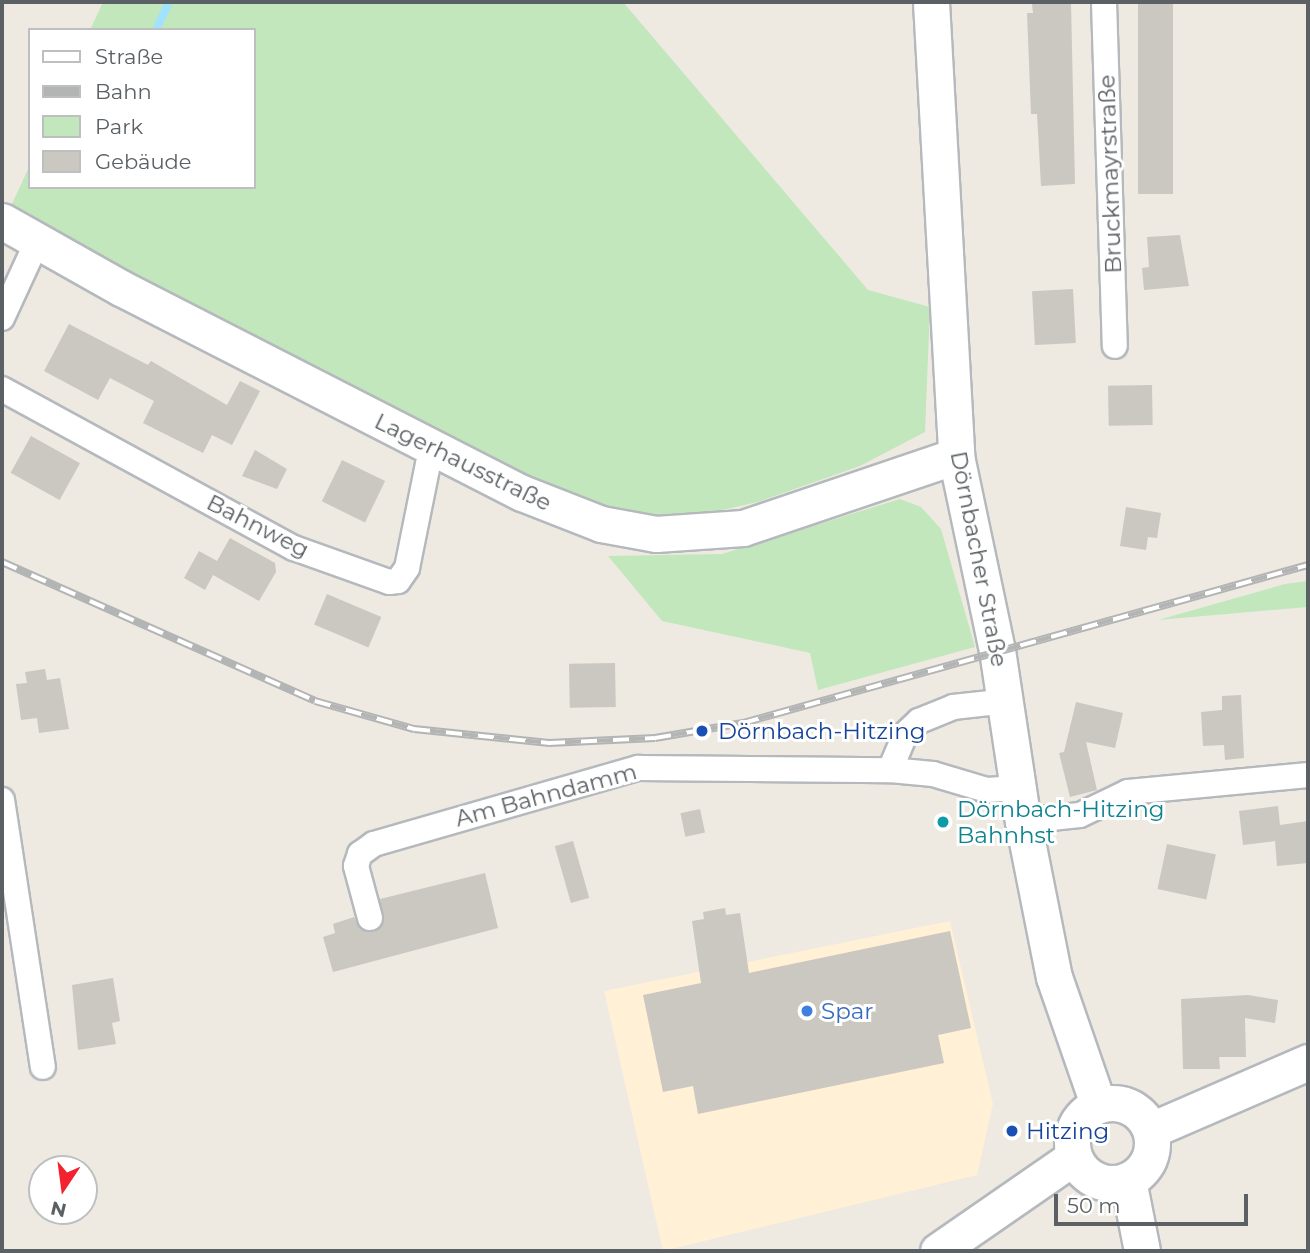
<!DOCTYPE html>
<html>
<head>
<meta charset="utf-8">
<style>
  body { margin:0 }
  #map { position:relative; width:1310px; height:1253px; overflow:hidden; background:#eeeae2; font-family:Montserrat,sans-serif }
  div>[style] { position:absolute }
  .commercial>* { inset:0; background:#fff0d6 }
  .green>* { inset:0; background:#c2e7bc }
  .stream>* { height:8px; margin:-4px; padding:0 4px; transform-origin:4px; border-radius:4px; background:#a1e3ff }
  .building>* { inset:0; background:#cbc7c1; transform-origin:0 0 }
  .roads { filter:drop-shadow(2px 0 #b5b9bd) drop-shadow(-2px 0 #b5b9bd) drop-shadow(0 2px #b5b9bd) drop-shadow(0 -2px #b5b9bd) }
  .street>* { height:24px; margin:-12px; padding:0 12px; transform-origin:12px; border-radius:12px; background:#fff }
  .secondary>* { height:35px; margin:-17.5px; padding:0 17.5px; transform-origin:17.5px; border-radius:17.5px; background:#fff }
  .secondary>.ring { margin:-17.5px; padding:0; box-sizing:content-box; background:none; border:35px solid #fff; border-radius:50% }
  .rail>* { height:8px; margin-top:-4px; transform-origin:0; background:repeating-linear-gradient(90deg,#fff 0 16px,#b3b4b4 0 32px); box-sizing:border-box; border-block:2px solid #b3b4b4 }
  .dots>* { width:19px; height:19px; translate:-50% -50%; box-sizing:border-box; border:4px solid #fff; border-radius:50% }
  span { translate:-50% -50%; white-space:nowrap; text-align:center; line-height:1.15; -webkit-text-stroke:6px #fff; paint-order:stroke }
  .street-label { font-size:23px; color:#5a6063 }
  .transit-label { font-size:23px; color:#164399 }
  .left { translate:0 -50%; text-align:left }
  .culture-label { font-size:23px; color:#0d838f }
  .shop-label { font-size:23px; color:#366cbe }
  .frame { position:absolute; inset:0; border:4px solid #5a6063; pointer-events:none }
  .legend { position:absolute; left:28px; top:28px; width:228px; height:161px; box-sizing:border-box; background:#fff; border:2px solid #bdbfc1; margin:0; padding:9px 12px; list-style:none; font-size:21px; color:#5a6063 }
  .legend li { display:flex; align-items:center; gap:14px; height:35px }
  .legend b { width:35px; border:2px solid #bdbfc1 }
  .north { position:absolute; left:28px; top:1155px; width:70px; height:70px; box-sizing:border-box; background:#fff; border:2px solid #bdbfc1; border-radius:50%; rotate:193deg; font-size:19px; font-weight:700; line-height:28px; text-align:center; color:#5a6063 }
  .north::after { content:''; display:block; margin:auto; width:24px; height:32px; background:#f2232f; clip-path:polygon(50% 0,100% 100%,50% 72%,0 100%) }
  .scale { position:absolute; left:1054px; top:1194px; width:194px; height:32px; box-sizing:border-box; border:4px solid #5a6063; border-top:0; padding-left:9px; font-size:21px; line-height:24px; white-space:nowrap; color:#5a6063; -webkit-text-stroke:5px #fff; paint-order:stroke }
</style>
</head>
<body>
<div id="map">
  <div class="commercial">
    <div style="clip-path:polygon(950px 921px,993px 1104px,977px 1175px,663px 1251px,604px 991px)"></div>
  </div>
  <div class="green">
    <div style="clip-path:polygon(103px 2px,623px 2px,868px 290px,930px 307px,925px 432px,860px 466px,758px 502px,677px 520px,607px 513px,532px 483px,201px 315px,10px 208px,30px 165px,30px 187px,254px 187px,254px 30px,90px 30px)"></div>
    <div style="clip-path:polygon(900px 499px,921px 507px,941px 529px,975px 647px,818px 690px,810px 653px,662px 621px,608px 556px,722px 554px)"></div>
    <div style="clip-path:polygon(1308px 581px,1308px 607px,1158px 620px,1285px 584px)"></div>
  </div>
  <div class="stream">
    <div style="left:156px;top:30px;width:31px;rotate:-65deg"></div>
  </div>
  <div class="building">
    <div style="left:1138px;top:2px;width:35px;height:192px"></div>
    <div style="clip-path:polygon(1071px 3px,1075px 184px,1041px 186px,1037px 114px,1031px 114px,1027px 13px,1033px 13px,1032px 4px)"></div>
    <div style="clip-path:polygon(1180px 235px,1189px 286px,1144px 290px,1142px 268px,1149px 267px,1147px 237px)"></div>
    <div style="left:1073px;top:289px;width:54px;height:41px;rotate:87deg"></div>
    <div style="clip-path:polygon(69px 324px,148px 365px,151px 361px,227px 405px,240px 381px,260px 391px,232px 445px,212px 435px,203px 453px,143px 423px,154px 401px,110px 378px,98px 400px,44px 371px)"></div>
    <div style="left:1152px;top:385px;width:40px;height:44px;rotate:89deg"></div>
    <div style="left:31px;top:436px;width:56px;height:42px;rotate:29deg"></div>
    <div style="clip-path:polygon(255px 450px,287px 469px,277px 489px,242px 476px)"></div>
    <div style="left:342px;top:460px;width:48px;height:46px;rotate:26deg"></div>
    <div style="clip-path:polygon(1126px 507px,1161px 513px,1157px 538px,1148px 537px,1146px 550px,1120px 546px)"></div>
    <div style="clip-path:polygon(230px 538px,275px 563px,276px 572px,259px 601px,213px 575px,205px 590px,184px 578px,199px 551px,217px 561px)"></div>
    <div style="left:327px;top:594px;width:59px;height:33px;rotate:23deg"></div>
    <div style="left:615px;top:663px;width:44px;height:46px;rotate:89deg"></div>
    <div style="clip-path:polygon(45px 669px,47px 680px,60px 678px,69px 729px,39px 733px,37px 718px,21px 720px,16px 684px,27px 683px,25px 672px)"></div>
    <div style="clip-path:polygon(1241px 695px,1244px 758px,1225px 760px,1224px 745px,1203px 746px,1201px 712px,1222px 710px,1222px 696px)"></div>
    <div style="clip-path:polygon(1076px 702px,1123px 713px,1115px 748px,1086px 742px,1097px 790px,1070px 797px,1059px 753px,1064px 752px)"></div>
    <div style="clip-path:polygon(1278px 806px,1280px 825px,1308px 821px,1308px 863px,1277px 866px,1275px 841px,1243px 845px,1239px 811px)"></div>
    <div style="left:700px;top:809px;width:24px;height:20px;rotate:78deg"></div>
    <div style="left:573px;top:841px;width:59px;height:19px;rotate:74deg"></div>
    <div style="left:1167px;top:844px;width:50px;height:46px;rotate:12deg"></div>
    <div style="clip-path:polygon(485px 873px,498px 928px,333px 972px,323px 937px,335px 933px,333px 924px,354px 917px,360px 929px,374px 932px,384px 921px,380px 899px)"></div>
    <div style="clip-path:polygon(725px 908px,726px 915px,740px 913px,749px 973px,950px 931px,971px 1028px,938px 1035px,944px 1063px,698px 1114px,693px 1086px,663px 1092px,643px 995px,701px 983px,692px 921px,704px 919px,703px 912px)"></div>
    <div style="clip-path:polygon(113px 978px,120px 1021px,112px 1023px,116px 1044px,78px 1050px,72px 985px)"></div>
    <div style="clip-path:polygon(1248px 995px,1278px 1000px,1275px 1023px,1245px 1018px,1246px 1057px,1219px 1057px,1220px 1069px,1183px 1069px,1181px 999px)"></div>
  </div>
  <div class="roads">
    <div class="street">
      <div style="left:1104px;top:2px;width:344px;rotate:88.2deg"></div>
      <div style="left:2px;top:318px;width:84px;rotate:-65.3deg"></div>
      <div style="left:2px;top:389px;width:332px;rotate:28.6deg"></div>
      <div style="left:294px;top:548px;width:101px;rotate:19.7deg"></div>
      <div style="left:389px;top:582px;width:9px;rotate:-6deg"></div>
      <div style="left:398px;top:581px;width:16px;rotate:-55deg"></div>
      <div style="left:407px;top:568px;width:106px;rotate:-78.6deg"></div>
      <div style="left:428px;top:464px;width:17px;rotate:-65deg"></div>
      <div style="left:890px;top:770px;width:39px;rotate:-67deg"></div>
      <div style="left:905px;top:734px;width:19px;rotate:-43deg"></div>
      <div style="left:919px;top:721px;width:37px;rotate:-22deg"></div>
      <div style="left:953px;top:707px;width:54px;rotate:-6.3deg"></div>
      <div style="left:2px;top:800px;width:270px;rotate:81.3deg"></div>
      <div style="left:1023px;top:821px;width:57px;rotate:-6deg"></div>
      <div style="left:1080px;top:815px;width:53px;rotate:-25.6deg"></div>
      <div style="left:1128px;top:792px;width:181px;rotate:-5.4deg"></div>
      <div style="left:370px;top:918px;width:54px;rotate:-105.1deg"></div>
      <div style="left:356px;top:866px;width:13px;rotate:-72deg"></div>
      <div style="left:360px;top:854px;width:17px;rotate:-36deg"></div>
      <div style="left:374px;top:844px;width:275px;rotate:-16.1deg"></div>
      <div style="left:638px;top:768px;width:252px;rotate:0.5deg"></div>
      <div style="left:890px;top:770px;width:43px;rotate:5.3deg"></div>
      <div style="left:933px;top:774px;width:56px;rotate:16.5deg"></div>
      <div style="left:987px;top:790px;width:30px;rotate:-4deg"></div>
    </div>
    <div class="secondary">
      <div style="left:931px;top:2px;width:455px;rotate:86.8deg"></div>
      <div style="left:956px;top:456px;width:198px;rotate:78.1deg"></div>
      <div style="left:997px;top:650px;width:173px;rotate:81.4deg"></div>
      <div style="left:1023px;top:821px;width:159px;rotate:78.8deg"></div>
      <div style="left:1054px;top:977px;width:134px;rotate:70.9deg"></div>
      <div style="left:2px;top:221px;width:137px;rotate:29.4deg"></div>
      <div style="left:121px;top:288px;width:450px;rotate:27.1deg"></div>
      <div style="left:522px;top:493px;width:85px;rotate:21.4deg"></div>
      <div style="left:601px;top:524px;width:56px;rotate:10.3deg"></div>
      <div style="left:656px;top:534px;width:87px;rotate:-3.9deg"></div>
      <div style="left:743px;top:528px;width:225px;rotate:-18.7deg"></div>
      <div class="ring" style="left:1072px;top:1103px;width:45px;height:45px"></div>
      <div style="left:1151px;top:1130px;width:171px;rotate:-23.4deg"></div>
      <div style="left:1128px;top:1180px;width:72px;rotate:78.8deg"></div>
      <div style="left:938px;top:1251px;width:165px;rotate:-34.7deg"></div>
    </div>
  </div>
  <div class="rail">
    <div style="left:2px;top:562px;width:342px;rotate:23.9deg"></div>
    <div style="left:315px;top:701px;width:103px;rotate:15.8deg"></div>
    <div style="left:414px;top:729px;width:136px;rotate:5.9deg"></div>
    <div style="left:549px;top:743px;width:106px;rotate:-2.7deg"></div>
    <div style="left:655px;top:738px;width:89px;rotate:-9.7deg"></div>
    <div style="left:743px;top:723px;width:587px;rotate:-15.62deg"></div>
  </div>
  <div class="dots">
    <div style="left:702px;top:731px;background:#1a4fb4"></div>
    <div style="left:943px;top:822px;background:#0f9aa8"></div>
    <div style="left:807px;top:1011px;background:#3f7fe0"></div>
    <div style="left:1012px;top:1131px;background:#1a4fb4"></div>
  </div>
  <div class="street-label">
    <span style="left:1110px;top:174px;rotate:-92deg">Bruckmayrstraße</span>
    <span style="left:463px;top:462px;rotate:26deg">Lagerhausstraße</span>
    <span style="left:258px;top:526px;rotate:27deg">Bahnweg</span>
    <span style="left:979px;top:559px;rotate:79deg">Dörnbacher Straße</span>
    <span style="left:546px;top:795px;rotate:-15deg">Am Bahndamm</span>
  </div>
  <div class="transit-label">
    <span class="left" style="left:718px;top:731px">Dörnbach-Hitzing</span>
    <span class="left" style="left:1026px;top:1131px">Hitzing</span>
  </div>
  <div class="culture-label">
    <span class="left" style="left:957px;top:822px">Dörnbach-Hitzing<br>Bahnhst</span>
  </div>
  <div class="shop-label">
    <span class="left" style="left:821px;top:1011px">Spar</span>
  </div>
  <div class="frame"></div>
  <ul class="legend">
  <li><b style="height:9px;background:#fff"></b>Straße</li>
  <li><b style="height:9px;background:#b3b4b4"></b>Bahn</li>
  <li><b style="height:19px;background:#c2e7bc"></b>Park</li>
  <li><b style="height:19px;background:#cbc7c1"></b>Gebäude</li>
  </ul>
  <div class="north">N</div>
  <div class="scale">50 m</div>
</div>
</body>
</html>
